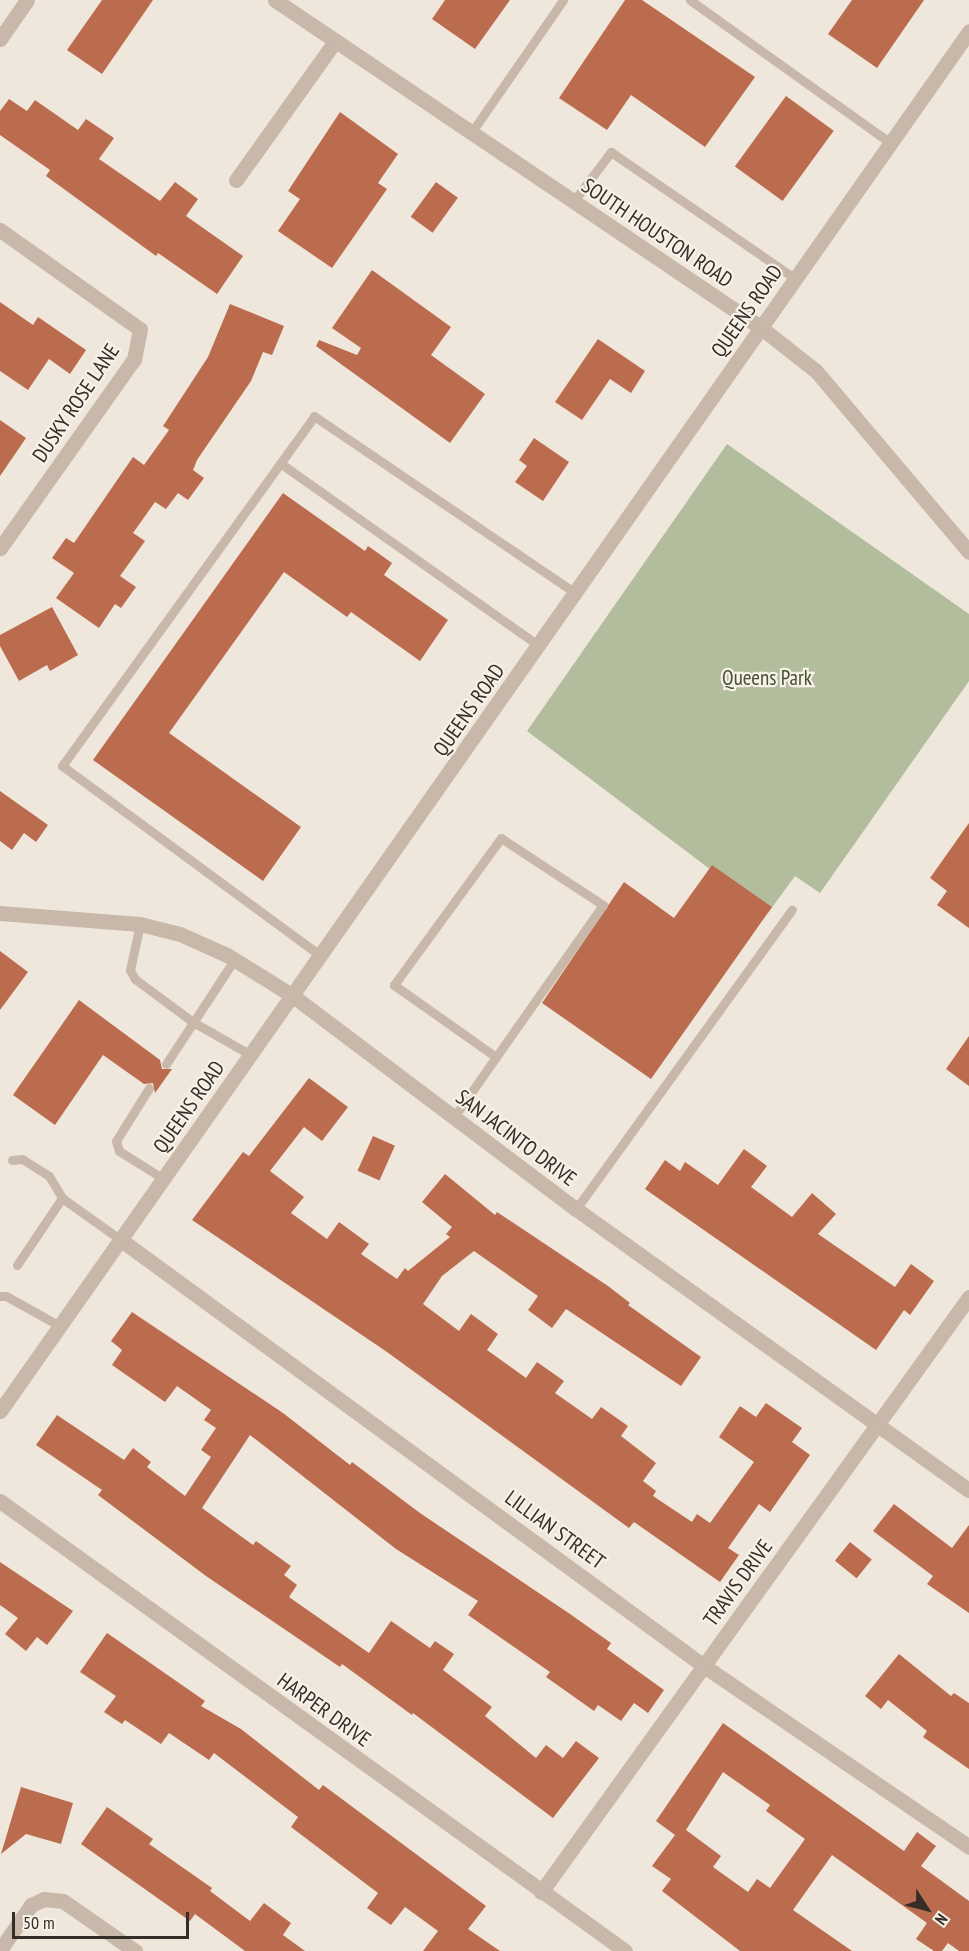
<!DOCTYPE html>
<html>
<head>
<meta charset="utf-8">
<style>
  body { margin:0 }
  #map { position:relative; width:969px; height:1951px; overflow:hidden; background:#f0e7dc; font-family:"PT Sans Narrow",sans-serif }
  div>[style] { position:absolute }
  .green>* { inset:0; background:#b2bd9d }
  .building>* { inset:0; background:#bc6c4e; transform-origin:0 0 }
  .service>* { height:9px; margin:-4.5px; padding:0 4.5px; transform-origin:4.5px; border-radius:4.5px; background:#c7b8a9 }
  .minor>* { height:15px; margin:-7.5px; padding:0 7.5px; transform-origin:7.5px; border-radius:7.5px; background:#c7b8a9 }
  .tertiary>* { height:15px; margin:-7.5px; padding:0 7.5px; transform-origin:7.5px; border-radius:7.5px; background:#c7b8a9 }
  span { translate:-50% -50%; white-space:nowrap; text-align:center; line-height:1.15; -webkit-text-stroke:4.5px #f8f1e8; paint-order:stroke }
  .street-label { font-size:21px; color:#352d28 }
  .park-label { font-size:21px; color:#43512e }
  .north { position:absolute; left:897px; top:1879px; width:60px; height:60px; -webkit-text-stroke:4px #f8f1e8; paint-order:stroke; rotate:126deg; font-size:16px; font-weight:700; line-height:24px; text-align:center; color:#352d28 }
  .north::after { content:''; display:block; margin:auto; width:21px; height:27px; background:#352d28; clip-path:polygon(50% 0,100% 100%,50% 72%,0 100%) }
  .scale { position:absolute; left:12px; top:1912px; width:177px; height:27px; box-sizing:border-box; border:3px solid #352d28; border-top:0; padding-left:8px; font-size:18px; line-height:21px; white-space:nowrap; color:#352d28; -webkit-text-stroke:4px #f8f1e8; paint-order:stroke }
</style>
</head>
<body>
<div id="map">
  <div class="green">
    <div style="clip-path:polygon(727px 444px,969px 614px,969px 681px,820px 893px,795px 876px,768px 913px,527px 731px)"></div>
  </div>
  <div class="building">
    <div style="clip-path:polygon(102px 0,153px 0,102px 74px,67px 50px)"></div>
    <div style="clip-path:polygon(445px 0,510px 0,475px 49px,432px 19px)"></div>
    <div style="clip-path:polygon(625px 0,642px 0,755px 77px,705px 147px,631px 95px,607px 130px,559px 98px)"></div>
    <div style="clip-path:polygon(852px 0,924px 0,877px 68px,828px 34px)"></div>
    <div style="left:786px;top:96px;width:59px;height:87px;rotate:36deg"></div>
    <div style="clip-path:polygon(9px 99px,27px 111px,35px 100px,78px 130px,86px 119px,114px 138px,99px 159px,160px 201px,175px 182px,198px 199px,186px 216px,243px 256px,217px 294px,158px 253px,156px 256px,46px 176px,50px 170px,0 135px,0 111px)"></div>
    <div style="clip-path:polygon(340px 112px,398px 154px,378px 183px,387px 189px,332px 268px,278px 231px,300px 199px,288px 191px)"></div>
    <div style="left:436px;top:182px;width:27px;height:43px;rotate:36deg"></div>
    <div style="clip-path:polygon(372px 270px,451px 327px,431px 355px,485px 394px,450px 443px,316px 346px,319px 340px,357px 355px,361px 348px,332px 328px)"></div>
    <div style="clip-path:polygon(0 302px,33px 325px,38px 317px,86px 350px,70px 374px,49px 359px,28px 390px,0 371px)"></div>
    <div style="clip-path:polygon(230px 304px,284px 326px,272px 355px,263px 352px,251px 381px,197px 460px,193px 470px,204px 478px,188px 500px,178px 493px,166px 509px,155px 502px,133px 533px,145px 541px,120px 576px,136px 587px,121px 608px,115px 604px,99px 628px,56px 598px,74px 573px,52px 558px,66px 538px,74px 543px,133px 457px,144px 465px,169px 430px,163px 426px,208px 357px)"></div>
    <div style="clip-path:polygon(598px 339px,645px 371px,631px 393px,610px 379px,582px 420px,555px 402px)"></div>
    <div style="clip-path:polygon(0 420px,26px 438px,0 476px)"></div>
    <div style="clip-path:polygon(534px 438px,569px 462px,543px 501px,515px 482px,527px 466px,519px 460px)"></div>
    <div style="clip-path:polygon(283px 493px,365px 551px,368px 546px,392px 563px,384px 575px,448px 620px,420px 661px,351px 612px,347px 617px,284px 572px,169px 733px,301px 827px,263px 881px,93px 760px)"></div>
    <div style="clip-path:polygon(52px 607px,78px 655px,50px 671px,47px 665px,19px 681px,0 646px,0 635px)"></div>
    <div style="clip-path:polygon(0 791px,48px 825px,36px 842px,24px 833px,12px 850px,0 841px)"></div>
    <div style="clip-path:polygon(969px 823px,969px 928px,937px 905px,947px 891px,930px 878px)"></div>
    <div style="clip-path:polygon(712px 865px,772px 907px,651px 1079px,542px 1003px,624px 882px,674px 918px)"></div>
    <div style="clip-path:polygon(0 951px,28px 972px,0 1010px)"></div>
    <div style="clip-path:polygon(79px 1000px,160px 1060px,162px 1069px,172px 1069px,155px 1093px,153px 1083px,144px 1084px,103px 1055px,55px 1125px,13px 1095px)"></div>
    <div style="clip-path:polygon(969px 1036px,969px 1086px,946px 1069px)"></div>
    <div style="clip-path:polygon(309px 1078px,348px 1107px,322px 1141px,304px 1127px,270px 1171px,304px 1197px,291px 1213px,327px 1239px,339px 1222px,369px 1244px,361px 1254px,397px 1279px,405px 1268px,408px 1271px,450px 1237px,446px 1234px,452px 1227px,422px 1202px,445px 1174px,495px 1215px,497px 1212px,608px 1286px,630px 1303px,628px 1305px,701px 1357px,681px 1386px,566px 1309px,552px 1328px,528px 1310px,538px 1296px,474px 1251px,442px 1276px,423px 1304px,459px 1331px,471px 1314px,498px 1334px,487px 1350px,526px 1378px,537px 1362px,564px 1381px,555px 1393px,592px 1419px,601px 1407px,628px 1426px,621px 1436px,656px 1463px,643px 1481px,656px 1491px,653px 1496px,692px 1522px,697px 1514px,710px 1523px,754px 1462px,719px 1437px,740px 1406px,756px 1417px,766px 1403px,802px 1428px,792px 1442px,810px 1455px,770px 1512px,759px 1504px,728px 1548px,739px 1555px,720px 1582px,634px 1522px,629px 1528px,387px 1352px,192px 1220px,243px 1152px,249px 1156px)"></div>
    <div style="left:373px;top:1136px;width:24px;height:38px;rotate:24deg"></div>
    <div style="clip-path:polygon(744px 1149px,767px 1166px,751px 1187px,792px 1217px,812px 1193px,836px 1214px,818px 1234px,895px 1287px,911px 1264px,934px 1281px,910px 1315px,904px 1310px,876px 1350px,645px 1189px,665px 1160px,680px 1171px,685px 1162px,718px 1185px)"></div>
    <div style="clip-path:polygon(132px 1312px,283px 1413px,350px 1465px,352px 1462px,420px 1513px,570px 1614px,611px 1643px,607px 1649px,664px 1690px,648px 1713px,634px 1703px,621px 1721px,598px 1705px,594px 1711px,546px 1677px,550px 1672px,468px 1615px,478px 1601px,396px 1549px,250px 1435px,202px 1508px,253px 1545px,256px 1541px,291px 1566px,284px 1575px,297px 1585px,289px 1597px,369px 1653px,391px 1621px,430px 1648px,435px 1641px,454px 1654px,443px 1670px,492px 1707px,485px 1716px,536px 1758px,546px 1745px,563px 1758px,576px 1741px,599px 1758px,553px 1818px,413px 1713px,412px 1715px,342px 1664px,340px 1667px,206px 1576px,98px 1495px,102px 1490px,36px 1445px,57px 1415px,124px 1460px,133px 1448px,151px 1462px,147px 1467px,185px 1496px,211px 1457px,201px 1450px,216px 1428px,204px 1420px,211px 1410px,177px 1386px,165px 1402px,112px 1365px,122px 1350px,111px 1341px)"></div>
    <div style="clip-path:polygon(894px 1504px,952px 1548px,969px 1525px,969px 1613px,927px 1584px,933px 1576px,873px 1531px)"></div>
    <div style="left:850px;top:1542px;width:28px;height:24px;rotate:39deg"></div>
    <div style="clip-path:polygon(0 1562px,73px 1611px,47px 1645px,37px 1637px,26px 1651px,5px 1634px,18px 1618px,0 1605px)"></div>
    <div style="clip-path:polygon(107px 1633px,205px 1701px,201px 1706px,241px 1729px,319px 1790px,323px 1785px,486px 1906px,468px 1929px,500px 1951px,423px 1951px,438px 1931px,405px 1907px,391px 1925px,367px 1908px,378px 1893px,291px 1827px,298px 1817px,214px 1753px,209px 1760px,169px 1733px,161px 1744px,125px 1720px,122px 1724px,104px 1712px,116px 1696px,80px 1672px)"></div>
    <div style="clip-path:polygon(899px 1654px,951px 1696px,954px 1693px,969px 1703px,969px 1769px,923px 1737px,927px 1731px,888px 1700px,881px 1709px,865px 1696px)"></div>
    <div style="clip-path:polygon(evenodd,723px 1723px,904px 1851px,917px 1832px,936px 1846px,921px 1866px,969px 1901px,969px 1951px,959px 1951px,948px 1943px,942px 1951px,934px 1951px,916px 1939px,927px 1923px,832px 1855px,793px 1910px,852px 1951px,740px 1951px,662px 1891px,671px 1879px,652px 1866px,675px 1835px,656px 1821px,723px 1723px,723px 1772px,770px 1805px,766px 1811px,805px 1839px,770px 1888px,757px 1879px,748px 1892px,713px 1867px,721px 1856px,686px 1830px,723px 1772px)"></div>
    <div style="clip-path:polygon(21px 1787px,73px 1803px,61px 1844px,26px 1834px,1px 1854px)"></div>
    <div style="clip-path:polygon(107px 1807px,153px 1839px,149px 1844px,212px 1888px,210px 1891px,250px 1921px,264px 1903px,291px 1923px,283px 1935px,305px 1951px,245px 1951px,195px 1914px,190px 1921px,81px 1844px)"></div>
  </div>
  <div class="service">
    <div style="left:690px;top:0;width:248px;rotate:35.5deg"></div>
    <div style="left:471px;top:133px;width:162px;rotate:-55.3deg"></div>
    <div style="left:573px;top:202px;width:63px;rotate:-52.8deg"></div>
    <div style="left:611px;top:152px;width:224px;rotate:34.5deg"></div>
    <div style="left:280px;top:463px;width:317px;rotate:35.2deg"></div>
    <div style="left:140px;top:924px;width:47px;rotate:102.3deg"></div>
    <div style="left:130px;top:970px;width:10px;rotate:61deg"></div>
    <div style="left:135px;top:979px;width:72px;rotate:36.6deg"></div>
    <div style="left:193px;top:1022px;width:67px;rotate:29.6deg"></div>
    <div style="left:321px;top:956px;width:321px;rotate:-143.7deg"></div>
    <div style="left:62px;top:766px;width:431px;rotate:-54.2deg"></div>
    <div style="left:314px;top:416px;width:315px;rotate:34.1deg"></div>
    <div style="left:166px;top:1064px;width:124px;rotate:-56.8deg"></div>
    <div style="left:149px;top:1088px;width:62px;rotate:121.9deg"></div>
    <div style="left:116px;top:1141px;width:10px;rotate:73deg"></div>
    <div style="left:119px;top:1151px;width:53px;rotate:31.9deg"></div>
    <div style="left:454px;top:1117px;width:73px;rotate:-55deg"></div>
    <div style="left:496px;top:1057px;width:186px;rotate:-54.9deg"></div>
    <div style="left:603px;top:905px;width:122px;rotate:-146.7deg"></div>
    <div style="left:501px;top:838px;width:182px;rotate:126.1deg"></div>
    <div style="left:394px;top:985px;width:125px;rotate:35.2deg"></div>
    <div style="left:12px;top:1160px;width:10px;rotate:-6deg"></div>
    <div style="left:22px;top:1159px;width:32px;rotate:32deg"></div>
    <div style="left:49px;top:1176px;width:26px;rotate:59deg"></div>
    <div style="left:62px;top:1198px;width:72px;rotate:35.4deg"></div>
    <div style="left:576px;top:1209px;width:369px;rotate:-54.2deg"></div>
    <div style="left:17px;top:1265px;width:81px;rotate:-56.1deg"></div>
    <div style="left:0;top:1296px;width:6px"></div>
    <div style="left:6px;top:1296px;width:62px;rotate:29.1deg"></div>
  </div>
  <div class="minor">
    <div style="left:0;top:39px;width:47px;rotate:-55.3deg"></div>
    <div style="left:236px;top:180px;width:171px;rotate:-54.5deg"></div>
    <div style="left:0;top:230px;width:171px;rotate:35.3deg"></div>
    <div style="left:140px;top:329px;width:31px;rotate:101deg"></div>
    <div style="left:134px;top:359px;width:232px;rotate:125.3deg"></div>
    <div style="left:0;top:913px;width:140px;rotate:4.5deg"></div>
    <div style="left:140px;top:924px;width:41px;rotate:14deg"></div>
    <div style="left:180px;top:934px;width:51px;rotate:24.1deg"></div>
    <div style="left:227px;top:955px;width:78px;rotate:31.8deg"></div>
    <div style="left:293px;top:996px;width:354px;rotate:37deg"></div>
    <div style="left:576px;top:1209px;width:483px;rotate:35.6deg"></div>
    <div style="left:121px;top:1240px;width:722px;rotate:36.16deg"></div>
    <div style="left:704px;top:1666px;width:321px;rotate:34.3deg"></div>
    <div style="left:0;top:1501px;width:770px;rotate:35.75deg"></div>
    <div style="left:541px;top:1892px;width:733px;rotate:-54.27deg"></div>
    <div style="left:0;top:1950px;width:55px;rotate:-55.4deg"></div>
    <div style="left:31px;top:1905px;width:14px;rotate:-25deg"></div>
    <div style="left:44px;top:1899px;width:19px;rotate:6deg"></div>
    <div style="left:63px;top:1901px;width:88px;rotate:34.8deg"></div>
  </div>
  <div class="tertiary">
    <div style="left:275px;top:0;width:585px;rotate:33.99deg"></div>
    <div style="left:760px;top:327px;width:71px;rotate:38.2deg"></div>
    <div style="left:816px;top:371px;width:237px;rotate:49.8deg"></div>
    <div style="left:0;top:1411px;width:1686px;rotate:-54.92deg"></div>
  </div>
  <div class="street-label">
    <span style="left:657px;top:233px;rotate:34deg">SOUTH HOUSTON ROAD</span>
    <span style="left:747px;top:311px;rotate:-55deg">QUEENS ROAD</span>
    <span style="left:76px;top:403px;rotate:-56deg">DUSKY ROSE LANE</span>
    <span style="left:469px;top:710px;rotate:-55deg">QUEENS ROAD</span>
    <span style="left:189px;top:1107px;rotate:-55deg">QUEENS ROAD</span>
    <span style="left:516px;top:1138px;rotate:37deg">SAN JACINTO DRIVE</span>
    <span style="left:555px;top:1530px;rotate:36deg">LILLIAN STREET</span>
    <span style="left:738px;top:1583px;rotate:-54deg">TRAVIS DRIVE</span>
    <span style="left:324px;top:1710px;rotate:36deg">HARPER DRIVE</span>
  </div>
  <div class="park-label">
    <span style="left:767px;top:678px">Queens Park</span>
  </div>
  <div class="north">N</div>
  <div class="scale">50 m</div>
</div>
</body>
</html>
